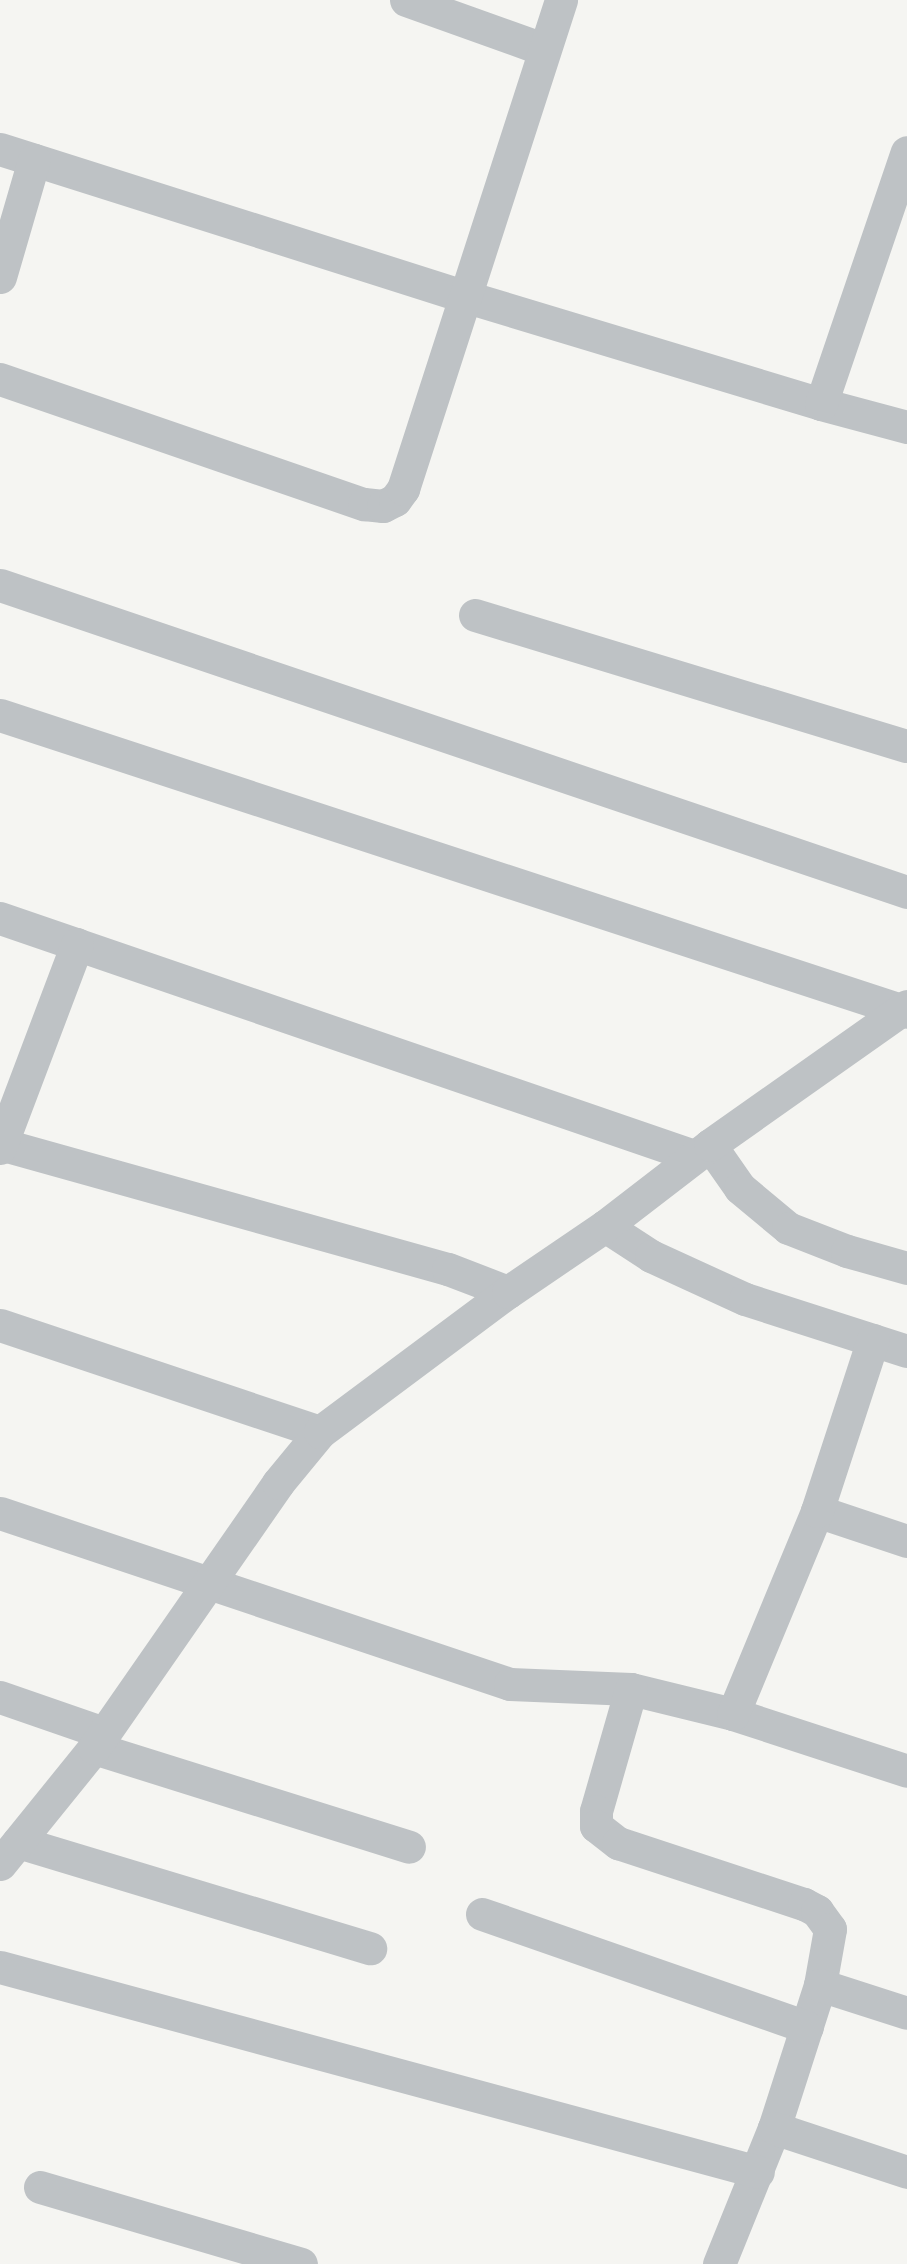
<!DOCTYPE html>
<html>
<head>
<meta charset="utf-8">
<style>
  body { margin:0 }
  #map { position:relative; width:907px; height:2264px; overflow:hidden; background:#f5f5f2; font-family:Helvetica,sans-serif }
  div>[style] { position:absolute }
  .minor>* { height:33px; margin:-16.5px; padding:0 16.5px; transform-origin:16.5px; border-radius:16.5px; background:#bec2c5 }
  span { translate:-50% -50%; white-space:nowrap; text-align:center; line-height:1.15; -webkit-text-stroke:7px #fff; paint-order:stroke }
</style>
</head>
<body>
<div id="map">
  <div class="minor">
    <div style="left:406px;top:0;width:145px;rotate:19.7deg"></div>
    <div style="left:0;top:149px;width:490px;rotate:17.6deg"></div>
    <div style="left:467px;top:297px;width:370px;rotate:16.8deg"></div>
    <div style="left:821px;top:404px;width:89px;rotate:15deg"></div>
    <div style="left:0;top:277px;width:122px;rotate:-73.8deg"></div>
    <div style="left:0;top:379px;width:385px;rotate:19deg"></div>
    <div style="left:364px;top:504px;width:19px;rotate:6deg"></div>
    <div style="left:383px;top:506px;width:13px;rotate:-27deg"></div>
    <div style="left:395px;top:500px;width:14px;rotate:-54deg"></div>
    <div style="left:403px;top:489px;width:514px;rotate:-72.09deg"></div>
    <div style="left:821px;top:404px;width:266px;rotate:-71.2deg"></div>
    <div style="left:0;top:585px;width:958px;rotate:18.7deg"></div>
    <div style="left:475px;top:615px;width:451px;rotate:16.9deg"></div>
    <div style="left:0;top:715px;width:954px;rotate:18.13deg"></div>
    <div style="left:0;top:918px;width:734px;rotate:18.93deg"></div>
    <div style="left:0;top:1144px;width:465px;rotate:15.6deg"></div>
    <div style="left:448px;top:1269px;width:64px;rotate:21deg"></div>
    <div style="left:710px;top:1145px;width:52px;rotate:55.1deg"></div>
    <div style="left:740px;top:1188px;width:62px;rotate:39.8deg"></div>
    <div style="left:788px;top:1228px;width:63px;rotate:21.3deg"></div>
    <div style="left:847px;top:1251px;width:62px;rotate:15.8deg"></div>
    <div style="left:0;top:1148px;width:218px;rotate:-69.3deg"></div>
    <div style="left:605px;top:1226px;width:55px;rotate:33.1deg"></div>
    <div style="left:651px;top:1256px;width:103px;rotate:24.6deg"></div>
    <div style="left:745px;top:1299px;width:170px;rotate:17.8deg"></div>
    <div style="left:0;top:1325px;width:337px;rotate:18.5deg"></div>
    <div style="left:817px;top:1511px;width:95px;rotate:18.4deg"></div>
    <div style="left:0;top:1513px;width:538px;rotate:18.54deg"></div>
    <div style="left:510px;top:1684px;width:121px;rotate:2.4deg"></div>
    <div style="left:631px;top:1689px;width:105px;rotate:13.8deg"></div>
    <div style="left:733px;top:1714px;width:183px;rotate:18.1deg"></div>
    <div style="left:631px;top:1689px;width:127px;rotate:106deg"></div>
    <div style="left:596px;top:1811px;width:15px;rotate:90deg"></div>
    <div style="left:596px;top:1826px;width:28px;rotate:38deg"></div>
    <div style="left:618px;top:1843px;width:196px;rotate:18.2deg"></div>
    <div style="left:804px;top:1904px;width:15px;rotate:28deg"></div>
    <div style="left:817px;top:1911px;width:22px;rotate:54deg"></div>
    <div style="left:830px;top:1929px;width:57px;rotate:100.1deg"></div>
    <div style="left:820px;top:1985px;width:150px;rotate:107.8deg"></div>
    <div style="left:774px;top:2128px;width:147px;rotate:112deg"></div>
    <div style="left:0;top:1697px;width:110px;rotate:19.1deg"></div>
    <div style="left:733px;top:1714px;width:220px;rotate:-67.5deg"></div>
    <div style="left:817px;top:1511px;width:180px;rotate:-71.9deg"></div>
    <div style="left:94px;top:1748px;width:330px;rotate:17.4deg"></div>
    <div style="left:18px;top:1842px;width:368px;rotate:16.8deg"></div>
    <div style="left:0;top:1864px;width:149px;rotate:-51deg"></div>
    <div style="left:94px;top:1748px;width:323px;rotate:-55.2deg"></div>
    <div style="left:278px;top:1483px;width:66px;rotate:-50.5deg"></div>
    <div style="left:320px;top:1432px;width:234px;rotate:-36.7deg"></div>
    <div style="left:508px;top:1292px;width:117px;rotate:-34.2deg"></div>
    <div style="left:605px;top:1226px;width:133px;rotate:-37.6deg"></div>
    <div style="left:710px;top:1145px;width:241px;rotate:-35.2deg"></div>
    <div style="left:482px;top:1914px;width:344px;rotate:19.2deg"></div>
    <div style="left:0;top:1967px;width:785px;rotate:15.13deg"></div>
    <div style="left:820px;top:1985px;width:91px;rotate:17.8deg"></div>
    <div style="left:774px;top:2128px;width:140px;rotate:18.3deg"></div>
    <div style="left:40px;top:2187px;width:272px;rotate:16.4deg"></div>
  </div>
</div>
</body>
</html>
